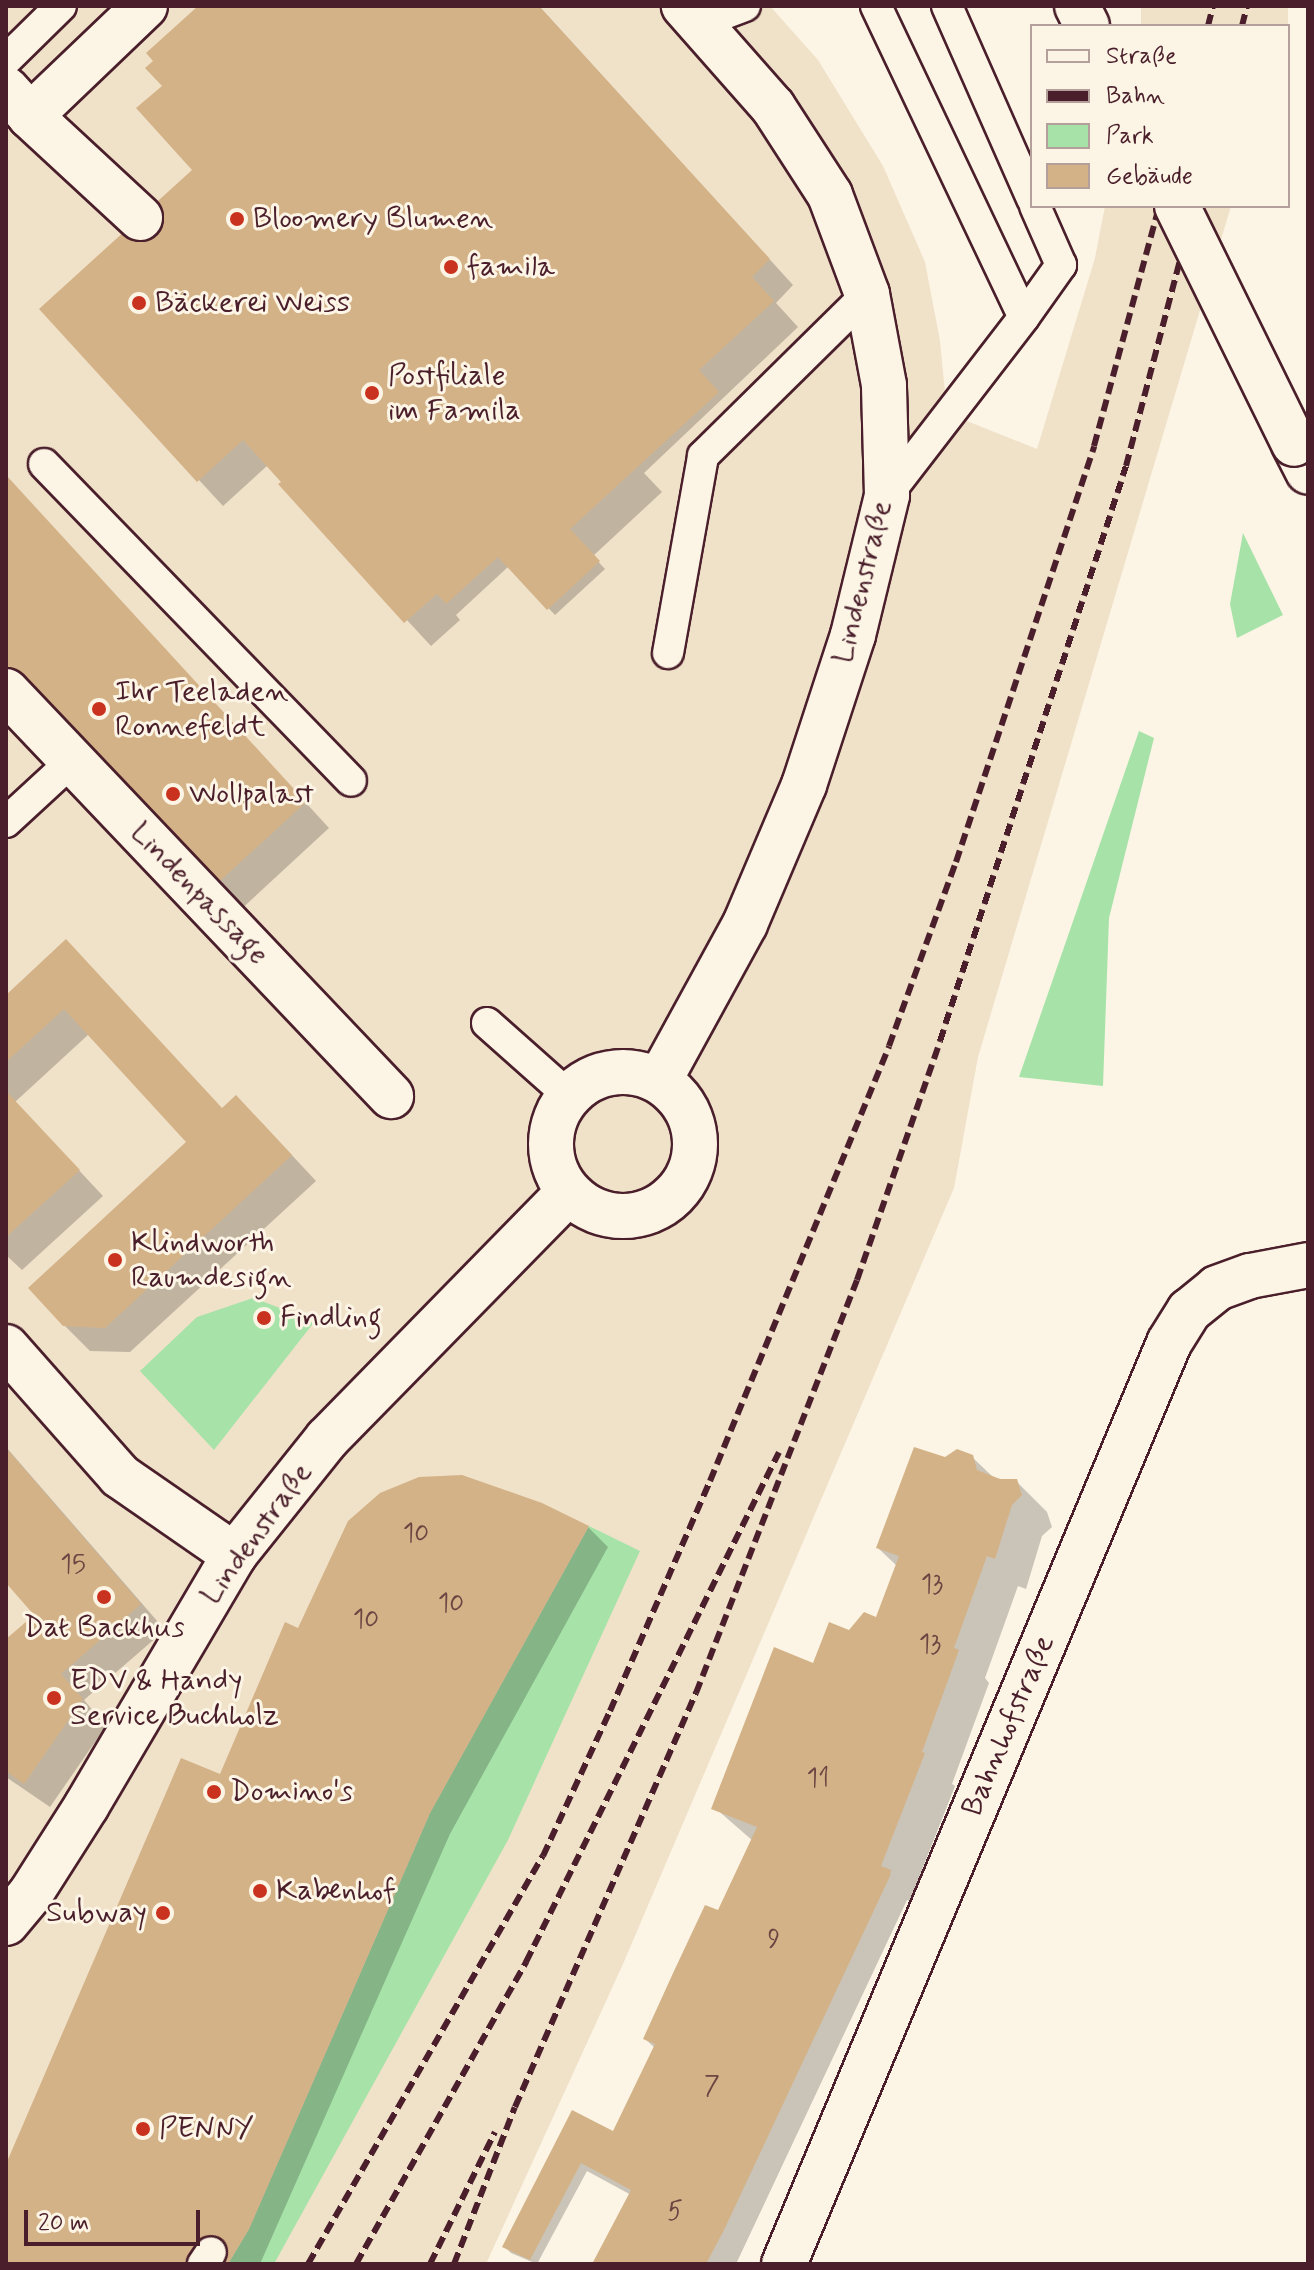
<!DOCTYPE html>
<html>
<head>
<meta charset="utf-8">
<style>
  body { margin:0 }
  #map { position:relative; width:1314px; height:2270px; overflow:hidden; background:#fcf5e5; font-family:Mynerve,sans-serif }
  div>[style] { position:absolute }
  .built>* { inset:0; background:#f0e1c9; transform-origin:0 0 }
  .green>* { inset:0; background:#a7e3a9 }
  .shadow>* { inset:0; background:#0003 }
  .building>* { inset:0; background:#d4b287 }
  .roads { filter:drop-shadow(2px 0 #4a1f2b) drop-shadow(-2px 0 #4a1f2b) drop-shadow(0 2px #4a1f2b) drop-shadow(0 -2px #4a1f2b) }
  .lane>* { height:30px; margin:-15px; padding:0 15px; transform-origin:15px; border-radius:15px; background:#fcf5e5 }
  .street>* { height:44px; margin:-22px; padding:0 22px; transform-origin:22px; border-radius:22px; background:#fcf5e5 }
  .street>.ring { margin:-22px; padding:0; box-sizing:content-box; background:none; border:44px solid #fcf5e5; border-radius:50% }
  .secondary>* { height:44px; margin:-22px; padding:0 22px; transform-origin:22px; border-radius:22px; background:#fcf5e5 }
  .rail>* { height:6px; margin-top:-3px; transform-origin:0; background:repeating-linear-gradient(90deg,#4a1f2b 0 12px,transparent 0 18px) }
  .bridges { filter:drop-shadow(2px 0 #4a1f2b) drop-shadow(-2px 0 #4a1f2b) drop-shadow(0 2px #4a1f2b) drop-shadow(0 -2px #4a1f2b) }
  .secondary-bridge>* { height:44px; margin:-22px; padding:0 22px; transform-origin:22px; border-radius:22px; background:#fcf5e5 }
  .dots>* { width:22px; height:22px; translate:-50% -50%; box-sizing:border-box; border:4px solid #fcf5e5; border-radius:50% }
  span { translate:-50% -50%; white-space:nowrap; text-align:center; line-height:1.15; -webkit-text-stroke:6px #fcf5e5; paint-order:stroke }
  .number-label { font-size:26px; color:#6c4442 }
  .number-label span { -webkit-text-stroke-width:0 }
  .poi-label { font-size:30px; color:#4a1f2b }
  .left { translate:0 -50%; text-align:left }
  .right { translate:-100% -50%; text-align:right }
  .street-label { font-size:30px; color:#4a1f2b }
  .frame { position:absolute; inset:0; border:8px solid #4a1f2b; pointer-events:none }
  .legend { position:absolute; left:1030px; top:24px; width:260px; height:184px; box-sizing:border-box; background:#fcf5e5; border:2px solid #b59f9b; margin:0; padding:10px 14px; list-style:none; font-size:24px; color:#4a1f2b }
  .legend li { display:flex; align-items:center; gap:16px; height:40px }
  .legend b { width:40px; border:2px solid #b59f9b }
  .scale { position:absolute; left:24px; top:2210px; width:176px; height:36px; box-sizing:border-box; border:4px solid #4a1f2b; border-top:0; padding-left:10px; font-size:24px; line-height:28px; white-space:nowrap; color:#4a1f2b; -webkit-text-stroke:6px #fcf5e5; paint-order:stroke }
</style>
</head>
<body>
<div id="map">
  <div class="built">
    <div style="clip-path:polygon(6px 6px,770px 6px,818px 60px,883px 166px,925px 262px,940px 341px,947px 413px,1037px 449px,1095px 258px,1105px 206px,1231px 206px,978px 1057px,954px 1188px,623px 1964px,486px 2264px,274px 2264px,589px 1526px,430px 1813px,249px 2229px,6px 2264px)"></div>
    <div style="left:1141px;top:6px;width:147px;height:20px"></div>
  </div>
  <div class="green">
    <div style="clip-path:polygon(1243px 533px,1283px 615px,1237px 638px,1230px 604px)"></div>
    <div style="clip-path:polygon(1139px 731px,1154px 738px,1109px 918px,1103px 1086px,1019px 1077px)"></div>
    <div style="clip-path:polygon(253px 1298px,315px 1321px,214px 1450px,140px 1371px,197px 1317px)"></div>
    <div style="clip-path:polygon(589px 1526px,640px 1551px,508px 1840px,274px 2264px,228px 2264px,249px 2229px,430px 1813px)"></div>
  </div>
  <div class="shadow">
    <div style="clip-path:polygon(201px 6px,539px 6px,793px 285px,776px 303px,798px 327px,644px 473px,662px 492px,593px 556px,605px 569px,555px 615px,509px 566px,456px 615px,460px 620px,431px 646px,281px 484px,283px 482px,268px 465px,223px 506px,42px 310px,195px 170px,164px 86px)"></div>
    <div style="clip-path:polygon(6px 476px,329px 828px,236px 914px,6px 665px)"></div>
    <div style="clip-path:polygon(66px 942px,223px 1110px,261px 1122px,316px 1181px,130px 1352px,90px 1351px,64px 1325px,189px 1142px,89px 1034px,15px 1102px,103px 1196px,22px 1270px,6px 1255px,6px 998px)"></div>
    <div style="clip-path:polygon(6px 1447px,165px 1630px,84px 1700px,106px 1726px,50px 1807px,6px 1777px,6px 1642px,36px 1615px,6px 1580px)"></div>
    <div style="clip-path:polygon(972px 1457px,994px 1478px,1016px 1481px,1047px 1512px,1052px 1527px,1042px 1536px,1026px 1589px,1018px 1586px,985px 1678px,989px 1683px,952px 1784px,955px 1786px,912px 1895px,921px 1905px,907px 1900px,736px 2264px,595px 2264px,633px 2196px,587px 2171px,537px 2264px,511px 2253px,504px 2246px,573px 2112px,614px 2134px,655px 2048px,645px 2039px,719px 1913px,753px 1841px,714px 1807px,814px 1666px,850px 1632px,877px 1620px,897px 1566px,878px 1548px,945px 1460px)"></div>
    <div style="clip-path:polygon(588px 1527px,608px 1547px,450px 1834px,260px 2264px,6px 2264px,6px 2169px,299px 1630px)"></div>
  </div>
  <div class="building">
    <div style="clip-path:polygon(198px 6px,539px 6px,770px 259px,752px 277px,774px 301px,699px 370px,719px 392px,570px 529px,600px 561px,547px 610px,498px 557px,446px 604px,437px 594px,404px 623px,278px 484px,281px 482px,243px 440px,197px 482px,39px 309px,192px 170px,136px 108px,162px 86px,145px 68px,153px 61px,146px 53px)"></div>
    <div style="clip-path:polygon(6px 475px,306px 802px,210px 890px,6px 668px)"></div>
    <div style="clip-path:polygon(66px 939px,222px 1108px,236px 1095px,292px 1155px,105px 1328px,63px 1326px,28px 1288px,186px 1142px,64px 1009px,6px 1062px,6px 995px)"></div>
    <div style="clip-path:polygon(6px 1091px,80px 1170px,6px 1237px)"></div>
    <div style="clip-path:polygon(914px 1447px,945px 1457px,957px 1449px,973px 1455px,977px 1470px,1000px 1479px,1017px 1479px,1022px 1495px,1012px 1505px,995px 1559px,987px 1556px,954px 1648px,959px 1650px,922px 1752px,925px 1753px,881px 1866px,891px 1870px,890px 1876px,724px 2230px,706px 2264px,592px 2264px,631px 2190px,581px 2163px,530px 2260px,502px 2247px,572px 2110px,613px 2131px,655px 2044px,643px 2039px,674px 1971px,705px 1905px,718px 1910px,757px 1827px,711px 1809px,774px 1647px,813px 1663px,829px 1622px,849px 1630px,864px 1612px,876px 1617px,899px 1556px,876px 1548px)"></div>
    <div style="clip-path:polygon(6px 1448px,141px 1604px,61px 1674px,83px 1699px,24px 1784px,6px 1771px,6px 1639px,34px 1615px,6px 1583px)"></div>
    <div style="clip-path:polygon(462px 1475px,542px 1503px,589px 1526px,430px 1813px,249px 2229px,228px 2264px,6px 2264px,6px 2164px,181px 1758px,220px 1774px,285px 1622px,298px 1628px,348px 1521px,380px 1493px,419px 1477px)"></div>
  </div>
  <div class="roads">
    <div class="lane">
      <div style="left:876px;top:6px;width:344px;rotate:64.6deg"></div>
      <div style="left:947px;top:6px;width:211px;rotate:66.2deg"></div>
      <div style="left:700px;top:23px;width:48px;rotate:-20.7deg"></div>
      <div style="left:6px;top:60px;width:77px;rotate:-44.5deg"></div>
      <div style="left:44px;top:464px;width:441px;rotate:45.9deg"></div>
      <div style="left:887px;top:495px;width:225px;rotate:-52.4deg"></div>
      <div style="left:1024px;top:317px;width:64px;rotate:-54.6deg"></div>
      <div style="left:1061px;top:265px;width:64px;rotate:-113.8deg"></div>
      <div style="left:668px;top:653px;width:200px;rotate:-79.9deg"></div>
      <div style="left:703px;top:456px;width:231px;rotate:-44.6deg"></div>
      <div style="left:6px;top:822px;width:90px;rotate:-42.7deg"></div>
      <div style="left:487px;top:1023px;width:108px;rotate:41.6deg"></div>
      <div style="left:203px;top:2264px;width:14px;rotate:-56deg"></div>
    </div>
    <div class="street">
      <div style="left:6px;top:89px;width:36px;rotate:48deg"></div>
      <div style="left:30px;top:116px;width:150px;rotate:42.8deg"></div>
      <div style="left:30px;top:116px;width:159px;rotate:-43.7deg"></div>
      <div style="left:6px;top:691px;width:559px;rotate:46.45deg"></div>
      <div class="ring" style="left:551px;top:1072px;width:100px;height:100px"></div>
      <div style="left:659px;top:1081px;width:179px;rotate:-61.3deg"></div>
      <div style="left:745px;top:924px;width:151px;rotate:-67deg"></div>
      <div style="left:804px;top:785px;width:158px;rotate:-71.9deg"></div>
      <div style="left:853px;top:635px;width:144px;rotate:-76.3deg"></div>
      <div style="left:887px;top:495px;width:110px;rotate:-91.6deg"></div>
      <div style="left:884px;top:385px;width:93px;rotate:-100.6deg"></div>
      <div style="left:867px;top:294px;width:106px;rotate:-110.5deg"></div>
      <div style="left:830px;top:195px;width:105px;rotate:-122.9deg"></div>
      <div style="left:773px;top:107px;width:135px;rotate:-131.4deg"></div>
      <div style="left:6px;top:1347px;width:172px;rotate:48.5deg"></div>
      <div style="left:120px;top:1476px;width:139px;rotate:34.7deg"></div>
      <div style="left:6px;top:1923px;width:39px;rotate:-50deg"></div>
      <div style="left:31px;top:1893px;width:104px;rotate:-57.5deg"></div>
      <div style="left:87px;top:1805px;width:290px;rotate:-59.5deg"></div>
      <div style="left:234px;top:1555px;width:149px;rotate:-51.3deg"></div>
      <div style="left:327px;top:1439px;width:344px;rotate:-45.6deg"></div>
      <div style="left:784px;top:2264px;width:998px;rotate:-67.31deg"></div>
      <div style="left:1169px;top:1343px;width:38px;rotate:-58deg"></div>
      <div style="left:1189px;top:1311px;width:36px;rotate:-39deg"></div>
      <div style="left:1217px;top:1288px;width:35px;rotate:-20deg"></div>
      <div style="left:1250px;top:1276px;width:59px;rotate:-10.7deg"></div>
    </div>
    <div class="secondary">
      <div style="left:1077px;top:6px;width:22px;rotate:63deg"></div>
      <div style="left:1294px;top:444px;width:31px;rotate:63deg"></div>
    </div>
  </div>
  <div class="rail">
    <div style="left:1208px;top:26px;width:21px;rotate:-76deg"></div>
    <div style="left:1242px;top:26px;width:21px;rotate:-76deg"></div>
    <div style="left:308px;top:2264px;width:471px;rotate:-60.1deg"></div>
    <div style="left:543px;top:1856px;width:160px;rotate:-65.2deg"></div>
    <div style="left:610px;top:1711px;width:251px;rotate:-66.5deg"></div>
    <div style="left:710px;top:1481px;width:470px;rotate:-67.6deg"></div>
    <div style="left:889px;top:1046px;width:196px;rotate:-70deg"></div>
    <div style="left:956px;top:862px;width:438px;rotate:-71.6deg"></div>
    <div style="left:1094px;top:446px;width:249px;rotate:-74.8deg"></div>
    <div style="left:356px;top:2264px;width:347px;rotate:-60.6deg"></div>
    <div style="left:526px;top:1962px;width:569px;rotate:-63.61deg"></div>
    <div style="left:430px;top:2264px;width:147px;rotate:-63.8deg"></div>
    <div style="left:454px;top:2264px;width:168px;rotate:-68.8deg"></div>
    <div style="left:515px;top:2107px;width:452px;rotate:-66.4deg"></div>
    <div style="left:696px;top:1693px;width:443px;rotate:-68.7deg"></div>
    <div style="left:857px;top:1280px;width:253px;rotate:-70.8deg"></div>
    <div style="left:940px;top:1041px;width:604px;rotate:-72.07deg"></div>
    <div style="left:1126px;top:466px;width:269px;rotate:-75.3deg"></div>
  </div>
  <div class="bridges">
    <div class="secondary-bridge">
      <div style="left:1177px;top:206px;width:265px;rotate:63.8deg"></div>
    </div>
  </div>
  <div class="dots">
    <div style="left:237px;top:219px;background:#c8321e"></div>
    <div style="left:451px;top:267px;background:#c8321e"></div>
    <div style="left:139px;top:303px;background:#c8321e"></div>
    <div style="left:372px;top:393px;background:#c8321e"></div>
    <div style="left:99px;top:709px;background:#c8321e"></div>
    <div style="left:173px;top:794px;background:#c8321e"></div>
    <div style="left:115px;top:1260px;background:#c8321e"></div>
    <div style="left:264px;top:1318px;background:#c8321e"></div>
    <div style="left:104px;top:1597px;background:#c8321e"></div>
    <div style="left:54px;top:1698px;background:#c8321e"></div>
    <div style="left:214px;top:1792px;background:#c8321e"></div>
    <div style="left:260px;top:1891px;background:#c8321e"></div>
    <div style="left:163px;top:1913px;background:#c8321e"></div>
    <div style="left:143px;top:2129px;background:#c8321e"></div>
  </div>
  <div class="number-label">
    <span style="left:416px;top:1535px">10</span>
    <span style="left:73px;top:1566px">15</span>
    <span style="left:932px;top:1586px">13</span>
    <span style="left:451px;top:1605px">10</span>
    <span style="left:366px;top:1621px">10</span>
    <span style="left:930px;top:1646px">13</span>
    <span style="left:818px;top:1780px">11</span>
    <span style="left:774px;top:1941px">9</span>
    <span style="left:712px;top:2088px">7</span>
    <span style="left:675px;top:2213px">5</span>
  </div>
  <div class="poi-label">
    <span class="left" style="left:253px;top:219px">Bloomery Blumen</span>
    <span class="left" style="left:467px;top:267px">famila</span>
    <span class="left" style="left:155px;top:303px">Bäckerei Weiss</span>
    <span class="left" style="left:388px;top:393px">Postfiliale<br>im Famila</span>
    <span class="left" style="left:115px;top:709px">Ihr Teeladen<br>Ronnefeldt</span>
    <span class="left" style="left:189px;top:794px">Wollpalast</span>
    <span class="left" style="left:131px;top:1260px">Klindworth<br>Raumdesign</span>
    <span class="left" style="left:280px;top:1318px">Findling</span>
    <span style="left:104px;top:1628px">Dat Backhus</span>
    <span class="left" style="left:70px;top:1698px">EDV &amp; Handy<br>Service Buchholz</span>
    <span class="left" style="left:230px;top:1792px">Domino's</span>
    <span class="left" style="left:276px;top:1891px">Kabenhof</span>
    <span class="right" style="left:147px;top:1913px">Subway</span>
    <span class="left" style="left:159px;top:2129px">PENNY</span>
  </div>
  <div class="street-label">
    <span style="left:863px;top:582px;rotate:-76deg">Lindenstraße</span>
    <span style="left:199px;top:894px;rotate:46deg">Lindenpassage</span>
    <span style="left:257px;top:1534px;rotate:-54deg">Lindenstraße</span>
    <span style="left:1009px;top:1726px;rotate:-67deg">Bahnhofstraße</span>
  </div>
  <div class="frame"></div>
  <ul class="legend">
  <li><b style="height:10px;background:#fcf5e5"></b>Straße</li>
  <li><b style="height:10px;background:#4a1f2b"></b>Bahn</li>
  <li><b style="height:22px;background:#a7e3a9"></b>Park</li>
  <li><b style="height:22px;background:#d4b287"></b>Gebäude</li>
  </ul>
  <div class="scale">20 m</div>
</div>
</body>
</html>
